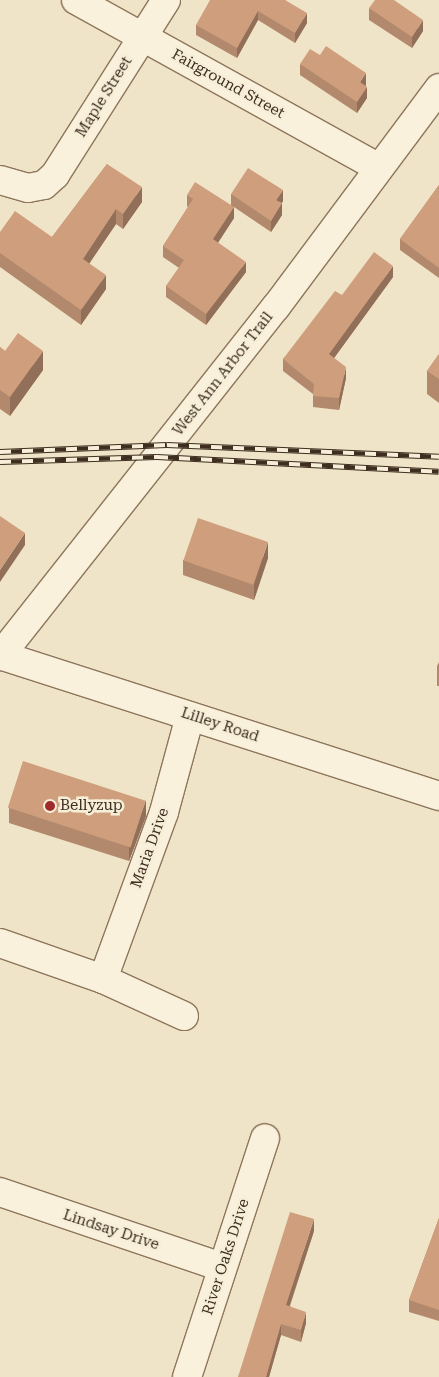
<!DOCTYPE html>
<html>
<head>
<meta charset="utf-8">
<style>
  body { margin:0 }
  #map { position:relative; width:439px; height:1377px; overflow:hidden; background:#f0e4c8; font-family:"Roboto Serif",serif }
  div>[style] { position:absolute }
  .roads { filter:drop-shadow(1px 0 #8d765c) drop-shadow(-1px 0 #8d765c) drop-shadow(0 1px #8d765c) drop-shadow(0 -1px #8d765c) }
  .minor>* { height:28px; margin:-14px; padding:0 14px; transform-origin:14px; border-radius:14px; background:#faf1dc }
  .rail>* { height:5.5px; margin-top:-2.75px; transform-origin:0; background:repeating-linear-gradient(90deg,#f7eed8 0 11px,#3d2e20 0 22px); box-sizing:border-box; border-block:1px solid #3d2e20 }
  .wall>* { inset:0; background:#b2896c }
  .shaded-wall>* { inset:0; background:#916f58 }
  .building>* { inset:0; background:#cf9f7d; transform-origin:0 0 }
  .dots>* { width:14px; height:14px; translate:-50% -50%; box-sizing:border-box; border:2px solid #f7eed8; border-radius:50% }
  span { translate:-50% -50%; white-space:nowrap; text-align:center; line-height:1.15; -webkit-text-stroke:5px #f7eed8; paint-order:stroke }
  .street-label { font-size:15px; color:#3d2e20 }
  .poi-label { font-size:15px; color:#3d2e20 }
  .left { translate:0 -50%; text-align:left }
</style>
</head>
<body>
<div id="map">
  <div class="roads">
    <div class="minor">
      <div style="left:76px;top:0;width:346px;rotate:29deg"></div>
      <div style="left:0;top:180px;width:29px;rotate:16deg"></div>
      <div style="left:28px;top:188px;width:16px;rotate:-11deg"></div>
      <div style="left:44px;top:185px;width:15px;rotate:-42deg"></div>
      <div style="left:55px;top:175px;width:207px;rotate:-57.6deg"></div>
      <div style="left:0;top:655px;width:461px;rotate:17.8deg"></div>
      <div style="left:0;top:656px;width:445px;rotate:-51.7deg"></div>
      <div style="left:276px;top:307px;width:273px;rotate:-53.3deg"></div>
      <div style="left:0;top:943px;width:109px;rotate:19.3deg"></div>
      <div style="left:103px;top:979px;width:89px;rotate:24.6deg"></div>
      <div style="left:103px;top:979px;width:178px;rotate:-69.9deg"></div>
      <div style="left:164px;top:812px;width:99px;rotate:-74.8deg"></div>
      <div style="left:0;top:1192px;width:234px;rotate:18.7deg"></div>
      <div style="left:187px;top:1377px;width:251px;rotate:-71.9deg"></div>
    </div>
  </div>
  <div class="rail">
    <div style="left:0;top:452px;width:167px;rotate:-2.4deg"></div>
    <div style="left:167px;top:445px;width:272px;rotate:2.5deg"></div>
    <div style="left:0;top:462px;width:157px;rotate:-1.8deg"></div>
    <div style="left:157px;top:457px;width:282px;rotate:3deg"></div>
  </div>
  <div class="wall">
    <div style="clip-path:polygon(285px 0,307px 23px,295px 43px,258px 20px,237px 58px,196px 35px,196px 25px)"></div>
    <div style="clip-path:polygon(369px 8px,423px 31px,412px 48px,369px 20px)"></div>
    <div style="clip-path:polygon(300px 64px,366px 84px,366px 85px,367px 98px,357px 113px,300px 75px)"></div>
    <div style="clip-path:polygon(107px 164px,142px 202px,123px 229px,116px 224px,89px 263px,106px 289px,81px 325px,0 267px,0 232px,52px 237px)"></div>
    <div style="clip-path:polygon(439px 185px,439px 278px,400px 250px,400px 239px)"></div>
    <div style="clip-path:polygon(231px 194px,283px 201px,282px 203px,282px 215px,271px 232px,234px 207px,234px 218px,218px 243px,246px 272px,206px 325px,166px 297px,166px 286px,179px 268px,163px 257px,163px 246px,188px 207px,187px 206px,187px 195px,231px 205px)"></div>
    <div style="clip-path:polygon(393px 277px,334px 358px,346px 378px,339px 410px,313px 407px,313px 394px,283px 371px,283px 359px,342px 295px)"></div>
    <div style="clip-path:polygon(0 347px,5px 351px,43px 370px,10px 416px,0 409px)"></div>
    <div style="clip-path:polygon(439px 354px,439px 403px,427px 394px,427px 371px)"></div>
    <div style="clip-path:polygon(268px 558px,254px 600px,183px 575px,183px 560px)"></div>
    <div style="clip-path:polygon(439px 662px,439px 686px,437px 686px,437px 666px)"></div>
    <div style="clip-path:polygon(9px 808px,146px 816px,129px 861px,9px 823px)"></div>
    <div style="clip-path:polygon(439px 1218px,439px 1321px,409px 1312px,409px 1300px)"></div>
    <div style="clip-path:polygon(314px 1231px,290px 1306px,306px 1323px,301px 1342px,281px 1335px,269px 1377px,238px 1377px)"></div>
  </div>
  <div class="shaded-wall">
    <div style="clip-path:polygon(258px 11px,258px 20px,237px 58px,237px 48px)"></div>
    <div style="clip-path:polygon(307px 13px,307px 23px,295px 43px,295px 33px)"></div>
    <div style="clip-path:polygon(423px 20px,423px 31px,412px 48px,412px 37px)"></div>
    <div style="clip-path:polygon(366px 73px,366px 84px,360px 93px,360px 82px)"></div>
    <div style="clip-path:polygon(367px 87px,367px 98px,357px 113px,357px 102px)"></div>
    <div style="clip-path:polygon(142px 187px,142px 202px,123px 229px,123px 214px)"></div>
    <div style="clip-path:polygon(283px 190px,283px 201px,276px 211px,276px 200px)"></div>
    <div style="clip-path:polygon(282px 203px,282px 215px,271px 232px,271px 221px)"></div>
    <div style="clip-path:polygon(234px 207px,234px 218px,213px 250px,213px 239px)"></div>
    <div style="clip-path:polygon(116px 209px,116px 224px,83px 273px,83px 259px)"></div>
    <div style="clip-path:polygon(246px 262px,246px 272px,206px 325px,206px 314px)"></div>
    <div style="clip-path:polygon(393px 266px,393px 277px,329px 365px,329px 354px)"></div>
    <div style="clip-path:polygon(106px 275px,106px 289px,81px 325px,81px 310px)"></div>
    <div style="clip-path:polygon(43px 351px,43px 370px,10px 416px,10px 397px)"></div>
    <div style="clip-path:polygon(346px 367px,346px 378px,339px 410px,339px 398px)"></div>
    <div style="clip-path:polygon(25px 533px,25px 545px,0 582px,0 570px)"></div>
    <div style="clip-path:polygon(268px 542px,268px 558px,254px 600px,254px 584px)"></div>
    <div style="clip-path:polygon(146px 800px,146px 816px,129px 861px,129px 845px)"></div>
    <div style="clip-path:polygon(314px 1219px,314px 1231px,286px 1316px,286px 1305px)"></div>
    <div style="clip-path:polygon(306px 1312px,306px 1323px,301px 1342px,301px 1330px)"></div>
    <div style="clip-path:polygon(281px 1324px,281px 1335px,269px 1377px,266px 1377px)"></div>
  </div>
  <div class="building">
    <div style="clip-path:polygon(210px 0,285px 0,307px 13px,295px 33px,258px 11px,237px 48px,196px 25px)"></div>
    <div style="clip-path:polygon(375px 0,394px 0,423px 20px,412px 37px,369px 8px)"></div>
    <div style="clip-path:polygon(326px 46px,366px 73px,360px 82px,367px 87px,357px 102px,300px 64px,310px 49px,320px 55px)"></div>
    <div style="clip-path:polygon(107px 164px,142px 187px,123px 214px,116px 209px,83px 259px,106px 275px,81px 310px,0 253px,0 232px,15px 211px,52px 237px)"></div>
    <div style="clip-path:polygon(248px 168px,283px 190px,276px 200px,282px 203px,271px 221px,231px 194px)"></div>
    <div style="clip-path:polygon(195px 182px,234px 207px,213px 239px,246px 262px,206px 314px,166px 286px,184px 260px,163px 246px,193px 199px,187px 195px)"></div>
    <div style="clip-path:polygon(439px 185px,439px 268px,400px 239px)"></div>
    <div style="clip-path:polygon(374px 252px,393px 266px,329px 354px,346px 367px,339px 398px,313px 396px,314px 384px,283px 359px,335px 291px,342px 295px)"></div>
    <div style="clip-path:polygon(18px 333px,43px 351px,10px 397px,0 390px,0 347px,5px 351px)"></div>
    <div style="clip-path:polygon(439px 354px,439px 379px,427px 371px)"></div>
    <div style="clip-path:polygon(0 516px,25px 533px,0 570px)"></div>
    <div style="left:198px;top:518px;width:74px;height:45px;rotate:19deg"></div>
    <div style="left:23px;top:761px;width:129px;height:49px;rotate:18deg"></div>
    <div style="clip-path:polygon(290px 1212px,314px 1219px,286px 1305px,306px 1312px,301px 1330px,281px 1324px,266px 1377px,238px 1377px)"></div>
    <div style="clip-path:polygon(439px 1218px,439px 1310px,409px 1300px)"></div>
  </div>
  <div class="dots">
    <div style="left:50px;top:806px;background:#9e2a2b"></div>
  </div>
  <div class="street-label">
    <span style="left:228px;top:84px;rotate:29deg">Fairground Street</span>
    <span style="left:104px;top:97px;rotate:-58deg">Maple Street</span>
    <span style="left:223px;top:374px;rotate:-52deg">West Ann Arbor Trail</span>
    <span style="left:220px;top:725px;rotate:18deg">Lilley Road</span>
    <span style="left:150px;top:848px;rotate:-70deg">Maria Drive</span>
    <span style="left:111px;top:1230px;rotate:18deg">Lindsay Drive</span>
    <span style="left:226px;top:1257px;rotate:-72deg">River Oaks Drive</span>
  </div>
  <div class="poi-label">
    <span class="left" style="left:60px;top:806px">Bellyzup</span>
  </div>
</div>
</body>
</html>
